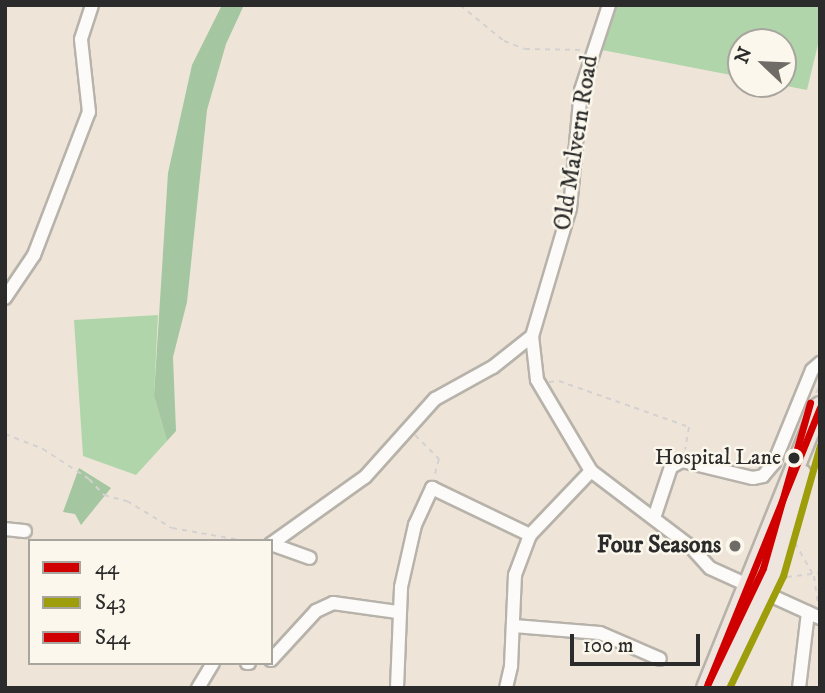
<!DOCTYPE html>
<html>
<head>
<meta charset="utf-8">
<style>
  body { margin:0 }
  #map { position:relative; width:825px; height:693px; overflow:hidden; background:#eee5d8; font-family:"IM FELL DW Pica",serif }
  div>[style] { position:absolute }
  .green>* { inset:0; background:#b1d5aa }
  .forest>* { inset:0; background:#a4c6a0 }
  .path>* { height:2px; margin-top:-1px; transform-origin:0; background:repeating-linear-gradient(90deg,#d4d2d0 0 5px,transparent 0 10px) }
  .roads { filter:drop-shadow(2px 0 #b7b2aa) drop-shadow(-2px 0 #b7b2aa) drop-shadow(0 2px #b7b2aa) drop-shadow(0 -2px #b7b2aa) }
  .minor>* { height:12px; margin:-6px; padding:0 6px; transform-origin:6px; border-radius:6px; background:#fcfbf9 }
  .highway>* { height:18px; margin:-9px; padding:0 9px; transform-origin:9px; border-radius:9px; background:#eee6de }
  .bus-1>* { height:7px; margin:-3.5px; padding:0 3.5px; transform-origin:3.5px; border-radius:3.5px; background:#d00000 }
  .bus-2>* { height:7px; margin:-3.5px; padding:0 3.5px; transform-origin:3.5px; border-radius:3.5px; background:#9e9e0d }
  .bus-3>* { height:7px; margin:-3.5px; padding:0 3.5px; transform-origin:3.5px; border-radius:3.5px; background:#d00000 }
  .dots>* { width:19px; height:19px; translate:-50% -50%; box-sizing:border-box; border:4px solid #fbf7ec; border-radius:50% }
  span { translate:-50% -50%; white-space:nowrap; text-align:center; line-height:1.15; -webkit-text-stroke:5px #fbf7ec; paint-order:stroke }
  .bus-label { font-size:22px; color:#2b2b2b }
  .right { translate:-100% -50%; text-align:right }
  .street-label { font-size:24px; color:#2b2b2b }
  .poi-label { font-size:24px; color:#2b2b2b; font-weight:700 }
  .frame { position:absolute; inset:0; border:7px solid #2b2b2b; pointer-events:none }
  .legend { position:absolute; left:28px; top:539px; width:245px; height:126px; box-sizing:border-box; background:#fbf7ec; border:2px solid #a8a59f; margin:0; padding:9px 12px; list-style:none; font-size:21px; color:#2b2b2b }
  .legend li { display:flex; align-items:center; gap:14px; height:35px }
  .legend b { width:35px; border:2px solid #a8a59f }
  .north { position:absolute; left:727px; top:28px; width:70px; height:70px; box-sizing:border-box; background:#fbf7ec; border:2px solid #a8a59f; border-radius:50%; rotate:293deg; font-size:19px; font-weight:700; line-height:28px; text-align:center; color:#2b2b2b }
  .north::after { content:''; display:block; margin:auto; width:24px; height:32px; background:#6f6c68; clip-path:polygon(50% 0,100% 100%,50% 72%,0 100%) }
  .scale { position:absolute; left:570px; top:634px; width:130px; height:32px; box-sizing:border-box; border:4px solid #2b2b2b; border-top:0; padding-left:9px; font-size:21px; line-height:24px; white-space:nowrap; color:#2b2b2b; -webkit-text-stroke:5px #fbf7ec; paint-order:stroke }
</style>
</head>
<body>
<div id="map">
  <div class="green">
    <div style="clip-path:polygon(616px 5px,820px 5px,820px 36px,807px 90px,776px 84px,783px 84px,783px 42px,741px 42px,741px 77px,597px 49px)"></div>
    <div style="clip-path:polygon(158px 315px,154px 396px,167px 441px,136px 475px,83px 456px,74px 320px)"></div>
  </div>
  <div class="forest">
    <div style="clip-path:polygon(222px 5px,244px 5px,226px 44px,207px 110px,187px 302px,173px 357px,176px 431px,167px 441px,154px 396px,168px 173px,192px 65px)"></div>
    <div style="clip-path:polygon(79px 468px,111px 488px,81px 525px,75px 514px,63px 512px)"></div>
  </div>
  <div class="path">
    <div style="left:460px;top:5px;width:57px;rotate:39.3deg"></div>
    <div style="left:504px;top:41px;width:22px;rotate:21deg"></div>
    <div style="left:525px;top:49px;width:60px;rotate:1deg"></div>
    <div style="left:549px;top:382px;width:10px;rotate:-6deg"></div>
    <div style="left:559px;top:381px;width:138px;rotate:19.5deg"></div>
    <div style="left:689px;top:427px;width:23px;rotate:100deg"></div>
    <div style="left:816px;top:393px;width:9px;rotate:-63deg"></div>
    <div style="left:5px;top:434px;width:41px;rotate:21.5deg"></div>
    <div style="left:43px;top:449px;width:55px;rotate:33.1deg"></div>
    <div style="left:89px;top:479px;width:22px;rotate:47deg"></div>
    <div style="left:104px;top:495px;width:24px;rotate:15deg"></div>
    <div style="left:127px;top:501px;width:52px;rotate:31deg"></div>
    <div style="left:172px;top:528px;width:75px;rotate:10deg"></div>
    <div style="left:415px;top:435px;width:34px;rotate:45deg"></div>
    <div style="left:439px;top:459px;width:20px;rotate:105deg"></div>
    <div style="left:795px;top:543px;width:38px;rotate:60deg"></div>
    <div style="left:814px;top:576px;width:29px;rotate:82deg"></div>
    <div style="left:787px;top:577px;width:33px;rotate:-7deg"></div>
  </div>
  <div class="roads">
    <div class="minor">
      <div style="left:609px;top:5px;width:89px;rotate:108.2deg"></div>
      <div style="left:581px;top:90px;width:119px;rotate:95.3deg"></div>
      <div style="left:570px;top:208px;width:134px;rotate:106.5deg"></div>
      <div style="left:532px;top:336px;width:44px;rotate:83.5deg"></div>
      <div style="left:537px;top:380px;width:106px;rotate:59.3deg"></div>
      <div style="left:591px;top:471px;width:126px;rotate:37.2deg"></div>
      <div style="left:691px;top:547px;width:28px;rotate:48deg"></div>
      <div style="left:710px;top:568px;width:121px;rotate:24.4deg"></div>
      <div style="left:5px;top:298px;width:52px;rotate:-56deg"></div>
      <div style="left:34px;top:255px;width:153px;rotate:-69deg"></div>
      <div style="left:89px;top:112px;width:73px;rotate:-96.3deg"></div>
      <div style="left:81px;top:39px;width:36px;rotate:-72deg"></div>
      <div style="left:654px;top:518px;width:54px;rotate:-71.6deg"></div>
      <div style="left:671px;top:467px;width:13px;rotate:-29deg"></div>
      <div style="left:682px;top:461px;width:73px;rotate:13.5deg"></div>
      <div style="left:753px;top:478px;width:10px;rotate:-11deg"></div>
      <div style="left:763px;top:476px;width:17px;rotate:-50deg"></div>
      <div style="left:774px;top:463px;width:100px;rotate:-67.8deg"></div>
      <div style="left:812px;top:370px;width:11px;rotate:-41deg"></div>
      <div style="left:5px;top:529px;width:20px;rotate:6deg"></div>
      <div style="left:271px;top:544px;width:115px;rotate:-35.5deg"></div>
      <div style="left:365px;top:477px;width:105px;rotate:-48.1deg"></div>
      <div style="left:435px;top:399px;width:66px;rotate:-28.9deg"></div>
      <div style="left:493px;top:367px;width:50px;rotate:-38.5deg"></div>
      <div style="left:271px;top:544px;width:41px;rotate:19.7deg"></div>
      <div style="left:514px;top:626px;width:86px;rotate:4.7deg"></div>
      <div style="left:600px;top:633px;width:65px;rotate:23.4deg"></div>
      <div style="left:271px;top:660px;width:67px;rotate:-47.4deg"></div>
      <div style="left:316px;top:611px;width:19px;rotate:-25deg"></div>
      <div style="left:333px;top:603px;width:65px;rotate:8deg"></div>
      <div style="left:247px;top:663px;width:2px"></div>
      <div style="left:198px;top:688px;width:29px;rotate:-59deg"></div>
      <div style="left:397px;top:688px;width:101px;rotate:-87.7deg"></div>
      <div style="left:401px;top:587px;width:64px;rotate:-77.3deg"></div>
      <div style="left:415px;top:525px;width:41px;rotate:-65.3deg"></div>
      <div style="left:432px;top:488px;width:109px;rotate:25.6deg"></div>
      <div style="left:506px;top:688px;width:23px;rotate:-77deg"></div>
      <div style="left:511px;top:666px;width:91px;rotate:-87.5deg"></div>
      <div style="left:515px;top:575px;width:43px;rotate:-69.4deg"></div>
      <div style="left:530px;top:535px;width:88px;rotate:-46.4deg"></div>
      <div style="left:799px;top:688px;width:76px;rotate:-83.2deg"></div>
    </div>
    <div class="highway">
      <div style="left:706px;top:688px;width:304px;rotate:-68deg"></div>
      <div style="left:717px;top:688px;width:129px;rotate:-64.2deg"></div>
      <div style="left:773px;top:572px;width:102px;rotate:-73.5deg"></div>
    </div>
  </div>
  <div class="bus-1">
    <div style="left:706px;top:688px;width:303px;rotate:-67.9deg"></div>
  </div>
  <div class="bus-2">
    <div style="left:729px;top:688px;width:124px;rotate:-64.3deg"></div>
    <div style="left:783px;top:576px;width:136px;rotate:-74.2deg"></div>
  </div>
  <div class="bus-3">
    <div style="left:708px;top:683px;width:127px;rotate:-64.4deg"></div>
    <div style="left:763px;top:568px;width:172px;rotate:-74.1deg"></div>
  </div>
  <div class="dots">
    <div style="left:794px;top:458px;background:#2b2b2b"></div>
    <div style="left:735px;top:546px;background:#6f6c68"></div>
  </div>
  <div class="bus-label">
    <span class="right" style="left:781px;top:458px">Hospital Lane</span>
  </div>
  <div class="street-label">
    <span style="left:577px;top:143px;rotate:-81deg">Old Malvern Road</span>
  </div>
  <div class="poi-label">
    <span class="right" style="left:721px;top:546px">Four Seasons</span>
  </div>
  <div class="frame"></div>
  <ul class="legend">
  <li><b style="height:9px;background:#d00000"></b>44</li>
  <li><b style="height:9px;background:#9e9e0d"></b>S43</li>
  <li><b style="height:9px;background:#d00000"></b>S44</li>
  </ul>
  <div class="north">N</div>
  <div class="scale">100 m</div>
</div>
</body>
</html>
